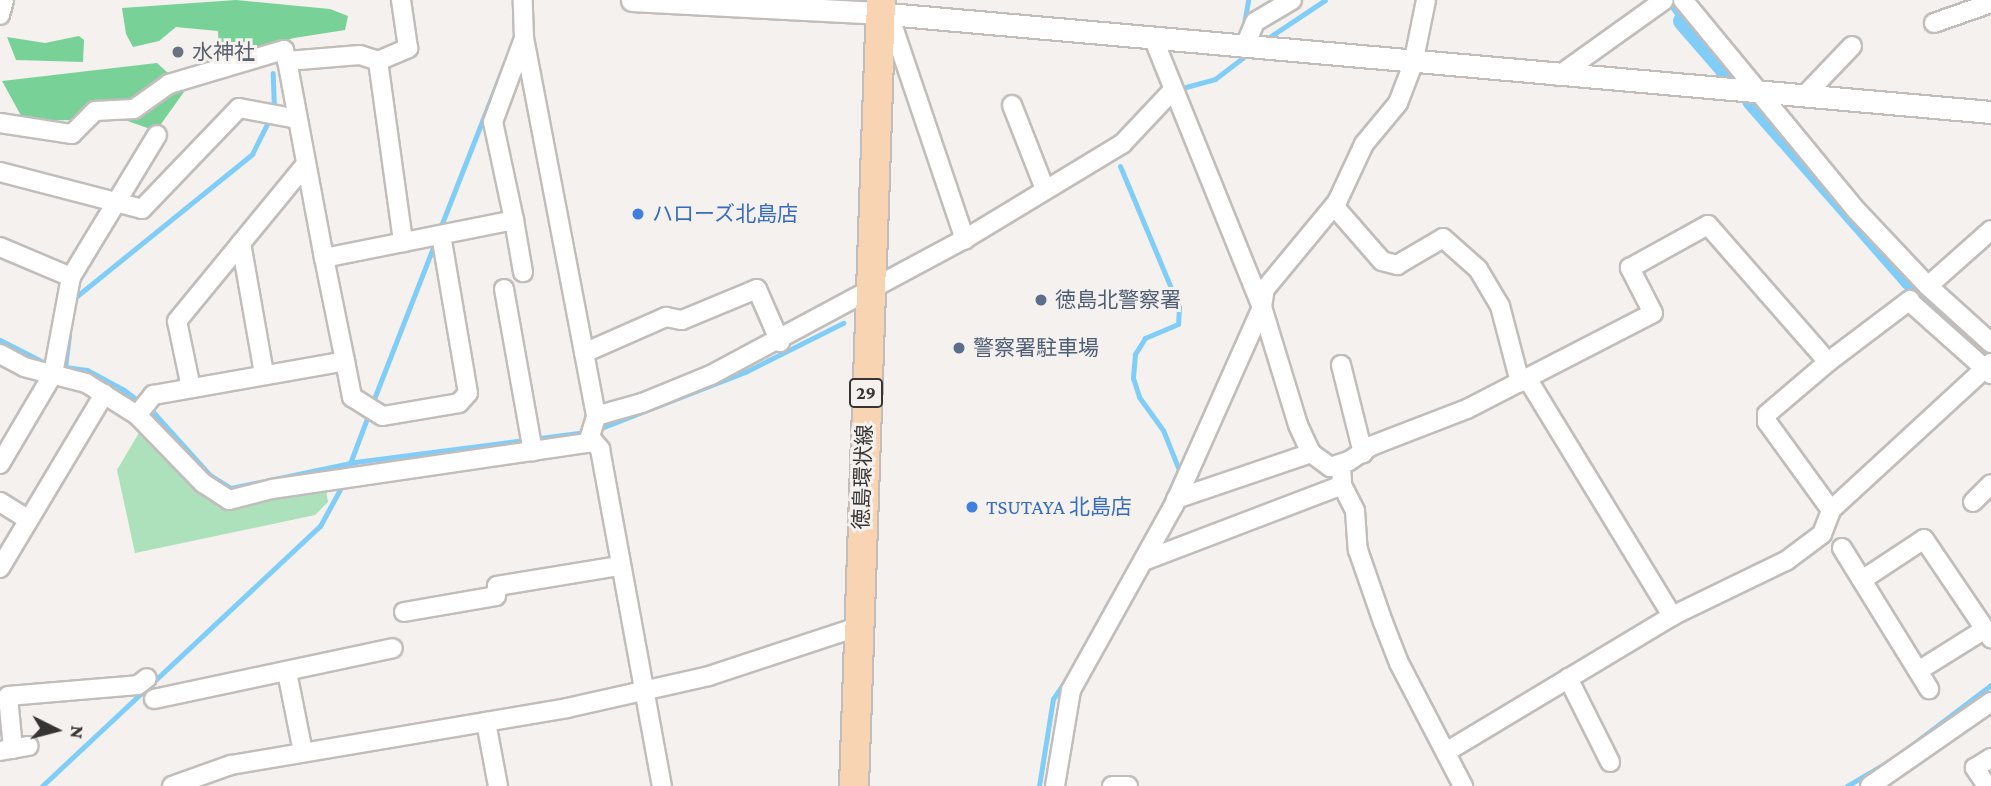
<!DOCTYPE html>
<html>
<head>
<meta charset="utf-8">
<style>
  body { margin:0 }
  #map { position:relative; width:1991px; height:786px; overflow:hidden; background:#f4f1ef; font-family:"Crimson Pro","Noto Sans JP",serif }
  div>[style] { position:absolute }
  .green>* { inset:0; background:#ace1bb }
  .forest>* { inset:0; background:#78d197 }
  .stream>* { height:5px; margin:-2.5px; padding:0 2.5px; transform-origin:2.5px; border-radius:2.5px; background:#80cef8 }
  .canal>* { height:18px; margin:-9px; padding:0 9px; transform-origin:9px; border-radius:9px; background:#80cef8 }
  .roads { filter:drop-shadow(2px 0 #c1bdbb) drop-shadow(-2px 0 #c1bdbb) drop-shadow(0 2px #c1bdbb) drop-shadow(0 -2px #c1bdbb) }
  .minor>* { height:18px; margin:-9px; padding:0 9px; transform-origin:9px; border-radius:9px; background:#fff }
  .tertiary>* { height:21px; margin:-10.5px; padding:0 10.5px; transform-origin:10.5px; border-radius:10.5px; background:#fff }
  .primary>* { height:28px; margin:-14px; padding:0 14px; transform-origin:14px; border-radius:14px; background:#f9d4b3 }
  .dots>* { width:19px; height:19px; translate:-50% -50%; box-sizing:border-box; border:4px solid #f4f1ef; border-radius:50% }
  span { translate:-50% -50%; white-space:nowrap; text-align:center; line-height:1.15; -webkit-text-stroke:6px #f4f1ef; paint-order:stroke }
  .shield-label span { padding:2px 5px; background:#f4f1ef; border:2px solid; border-radius:5px; -webkit-text-stroke-width:0 }
  .shield-label { font-size:19px; color:#363534; font-weight:700 }
  .worship-label { font-size:21px; color:#5b616d }
  .left { translate:0 -50%; text-align:left }
  .shop-label { font-size:21px; color:#366cbe }
  .service-label { font-size:21px; color:#4e5e75 }
  .street-label { font-size:21px; color:#363534 }
  .north { position:absolute; left:21px; top:695px; width:70px; height:70px; -webkit-text-stroke:5px #f4f1ef; paint-order:stroke; rotate:96deg; font-size:19px; font-weight:700; line-height:28px; text-align:center; color:#363534 }
  .north::after { content:''; display:block; margin:auto; width:24px; height:32px; background:#363534; clip-path:polygon(50% 0,100% 100%,50% 72%,0 100%) }
</style>
</head>
<body>
<div id="map">
  <div class="green">
    <div style="clip-path:polygon(140px 431px,226px 506px,247px 505px,281px 493px,326px 490px,328px 502px,315px 515px,135px 553px,117px 470px)"></div>
  </div>
  <div class="forest">
    <div style="clip-path:polygon(236px 0,330px 9px,348px 16px,345px 30px,294px 38px,210px 63px,205px 58px,219px 56px,218px 31px,176px 27px,159px 41px,133px 47px,126px 34px,122px 8px)"></div>
    <div style="clip-path:polygon(79px 36px,84px 40px,83px 62px,16px 60px,7px 37px,45px 43px)"></div>
    <div style="clip-path:polygon(157px 63px,169px 74px,196px 75px,156px 131px,122px 119px,24px 121px,2px 81px)"></div>
  </div>
  <div class="stream">
    <div style="left:1667px;top:0;width:26px;rotate:54deg"></div>
    <div style="left:1242px;top:35px;width:36px;rotate:-80deg"></div>
    <div style="left:1265px;top:40px;width:72px;rotate:-33.7deg"></div>
    <div style="left:1182px;top:88px;width:34px;rotate:-15deg"></div>
    <div style="left:1215px;top:79px;width:43px;rotate:-37.4deg"></div>
    <div style="left:1120px;top:166px;width:153px;rotate:67.3deg"></div>
    <div style="left:1179px;top:307px;width:17px;rotate:93deg"></div>
    <div style="left:1178px;top:324px;width:36px;rotate:157deg"></div>
    <div style="left:1145px;top:338px;width:19px;rotate:122deg"></div>
    <div style="left:1135px;top:354px;width:24px;rotate:95deg"></div>
    <div style="left:1133px;top:378px;width:20px;rotate:72deg"></div>
    <div style="left:1139px;top:397px;width:41px;rotate:54deg"></div>
    <div style="left:1163px;top:430px;width:43px;rotate:68.2deg"></div>
    <div style="left:1179px;top:470px;width:54px;rotate:114.2deg"></div>
    <div style="left:439px;top:231px;width:194px;rotate:-68.6deg"></div>
    <div style="left:72px;top:300px;width:232px;rotate:-39deg"></div>
    <div style="left:252px;top:154px;width:49px;rotate:-63.4deg"></div>
    <div style="left:274px;top:110px;width:37px;rotate:-92deg"></div>
    <div style="left:69px;top:335px;width:32px;rotate:97deg"></div>
    <div style="left:65px;top:367px;width:22px;rotate:8deg"></div>
    <div style="left:87px;top:370px;width:42px;rotate:28.4deg"></div>
    <div style="left:124px;top:390px;width:36px;rotate:37deg"></div>
    <div style="left:153px;top:412px;width:85px;rotate:47.9deg"></div>
    <div style="left:210px;top:475px;width:25px;rotate:32deg"></div>
    <div style="left:231px;top:488px;width:127px;rotate:-11.8deg"></div>
    <div style="left:355px;top:462px;width:233px;rotate:-7.4deg"></div>
    <div style="left:0;top:340px;width:51px;rotate:27.1deg"></div>
    <div style="left:372px;top:404px;width:176px;rotate:-68.7deg"></div>
    <div style="left:596px;top:430px;width:160px;rotate:-21.3deg"></div>
    <div style="left:745px;top:372px;width:110px;rotate:-26.6deg"></div>
    <div style="left:349px;top:466px;width:57px;rotate:-69.3deg"></div>
    <div style="left:42px;top:786px;width:381px;rotate:-43.1deg"></div>
    <div style="left:320px;top:526px;width:50px;rotate:-61.4deg"></div>
    <div style="left:1039px;top:786px;width:88px;rotate:-80.9deg"></div>
    <div style="left:1053px;top:699px;width:37px;rotate:-56deg"></div>
    <div style="left:1847px;top:786px;width:57px;rotate:-30.6deg"></div>
    <div style="left:1896px;top:757px;width:119px;rotate:-37.2deg"></div>
  </div>
  <div class="canal">
    <div style="left:1682px;top:21px;width:67px;rotate:49.2deg"></div>
    <div style="left:1751px;top:101px;width:240px;rotate:48.7deg"></div>
    <div style="left:1909px;top:281px;width:113px;rotate:43.6deg"></div>
  </div>
  <div class="roads">
    <div class="minor">
      <div style="left:1683px;top:0;width:273px;rotate:50.5deg"></div>
      <div style="left:1857px;top:211px;width:103px;rotate:46.6deg"></div>
      <div style="left:1928px;top:286px;width:85px;rotate:42.1deg"></div>
      <div style="left:0;top:15px;width:16px;rotate:-75deg"></div>
      <div style="left:889px;top:15px;width:237px;rotate:71.3deg"></div>
      <div style="left:1934px;top:23px;width:60px;rotate:-19.3deg"></div>
      <div style="left:524px;top:38px;width:385px;rotate:79.2deg"></div>
      <div style="left:1154px;top:40px;width:288px;rotate:68deg"></div>
      <div style="left:1262px;top:307px;width:123px;rotate:73deg"></div>
      <div style="left:1298px;top:425px;width:31px;rotate:65deg"></div>
      <div style="left:1311px;top:453px;width:24px;rotate:36deg"></div>
      <div style="left:1330px;top:467px;width:20px;rotate:-18deg"></div>
      <div style="left:1349px;top:461px;width:27px;rotate:-34deg"></div>
      <div style="left:1371px;top:446px;width:103px;rotate:-21.1deg"></div>
      <div style="left:1467px;top:409px;width:209px;rotate:-27.3deg"></div>
      <div style="left:1653px;top:313px;width:51px;rotate:-117.1deg"></div>
      <div style="left:1630px;top:268px;width:89px;rotate:-28.9deg"></div>
      <div style="left:1708px;top:225px;width:182px;rotate:48.8deg"></div>
      <div style="left:1828px;top:362px;width:103px;rotate:-37.1deg"></div>
      <div style="left:1244px;top:48px;width:28px;rotate:-67deg"></div>
      <div style="left:1255px;top:22px;width:43px;rotate:-30.7deg"></div>
      <div style="left:378px;top:61px;width:183px;rotate:82.1deg"></div>
      <div style="left:1558px;top:76px;width:130px;rotate:-35.6deg"></div>
      <div style="left:1807px;top:93px;width:65px;rotate:-46.2deg"></div>
      <div style="left:1012px;top:105px;width:90px;rotate:68.6deg"></div>
      <div style="left:0;top:123px;width:73px;rotate:8.7deg"></div>
      <div style="left:72px;top:134px;width:33px;rotate:-45deg"></div>
      <div style="left:95px;top:111px;width:39px;rotate:-3deg"></div>
      <div style="left:134px;top:109px;width:43px;rotate:-35.5deg"></div>
      <div style="left:169px;top:84px;width:120px;rotate:-16.5deg"></div>
      <div style="left:284px;top:50px;width:11px;rotate:75deg"></div>
      <div style="left:0;top:172px;width:147px;rotate:14.6deg"></div>
      <div style="left:142px;top:209px;width:140px;rotate:-46.2deg"></div>
      <div style="left:239px;top:108px;width:59px;rotate:10.7deg"></div>
      <div style="left:1334px;top:206px;width:73px;rotate:48.9deg"></div>
      <div style="left:1382px;top:261px;width:16px;rotate:15deg"></div>
      <div style="left:1397px;top:265px;width:53px;rotate:-30.4deg"></div>
      <div style="left:1443px;top:238px;width:47px;rotate:41.5deg"></div>
      <div style="left:1478px;top:269px;width:43px;rotate:59.3deg"></div>
      <div style="left:1500px;top:306px;width:79px;rotate:75.3deg"></div>
      <div style="left:514px;top:220px;width:53px;rotate:80.2deg"></div>
      <div style="left:241px;top:243px;width:133px;rotate:80deg"></div>
      <div style="left:0;top:247px;width:77px;rotate:22.9deg"></div>
      <div style="left:71px;top:277px;width:166px;rotate:-58.8deg"></div>
      <div style="left:324px;top:258px;width:200px;rotate:-100.6deg"></div>
      <div style="left:287px;top:61px;width:73px;rotate:-4.7deg"></div>
      <div style="left:360px;top:55px;width:19px;rotate:18deg"></div>
      <div style="left:378px;top:61px;width:33px;rotate:-23deg"></div>
      <div style="left:408px;top:48px;width:49px;rotate:-98.3deg"></div>
      <div style="left:1928px;top:286px;width:84px;rotate:-41.6deg"></div>
      <div style="left:504px;top:289px;width:165px;rotate:79.9deg"></div>
      <div style="left:1909px;top:301px;width:110px;rotate:41.7deg"></div>
      <div style="left:584px;top:353px;width:90px;rotate:-23.7deg"></div>
      <div style="left:666px;top:317px;width:16px;rotate:11deg"></div>
      <div style="left:682px;top:320px;width:81px;rotate:-22.5deg"></div>
      <div style="left:757px;top:289px;width:58px;rotate:66.5deg"></div>
      <div style="left:0;top:354px;width:27px;rotate:28deg"></div>
      <div style="left:24px;top:367px;width:64px;rotate:14.5deg"></div>
      <div style="left:86px;top:383px;width:60px;rotate:32.1deg"></div>
      <div style="left:137px;top:415px;width:95px;rotate:45.9deg"></div>
      <div style="left:203px;top:483px;width:31px;rotate:33deg"></div>
      <div style="left:229px;top:500px;width:44px;rotate:-14.3deg"></div>
      <div style="left:272px;top:489px;width:319px;rotate:-8.3deg"></div>
      <div style="left:588px;top:443px;width:28px;rotate:-73deg"></div>
      <div style="left:596px;top:416px;width:48px;rotate:-15.8deg"></div>
      <div style="left:642px;top:403px;width:74px;rotate:-22.1deg"></div>
      <div style="left:711px;top:375px;width:288px;rotate:-28.2deg"></div>
      <div style="left:965px;top:239px;width:184px;rotate:-31.2deg"></div>
      <div style="left:1122px;top:144px;width:73px;rotate:-46.7deg"></div>
      <div style="left:345px;top:361px;width:37px;rotate:79deg"></div>
      <div style="left:352px;top:397px;width:36px;rotate:32deg"></div>
      <div style="left:383px;top:416px;width:77px;rotate:-9.7deg"></div>
      <div style="left:459px;top:403px;width:13px;rotate:-48deg"></div>
      <div style="left:468px;top:393px;width:160px;rotate:-99.7deg"></div>
      <div style="left:1341px;top:365px;width:91px;rotate:76deg"></div>
      <div style="left:1527px;top:378px;width:279px;rotate:58.6deg"></div>
      <div style="left:191px;top:388px;width:68px;rotate:-101.8deg"></div>
      <div style="left:177px;top:321px;width:202px;rotate:-50.6deg"></div>
      <div style="left:137px;top:415px;width:26px;rotate:-51deg"></div>
      <div style="left:153px;top:395px;width:195px;rotate:-10deg"></div>
      <div style="left:345px;top:361px;width:105px;rotate:-101.5deg"></div>
      <div style="left:324px;top:258px;width:194px;rotate:-11.3deg"></div>
      <div style="left:514px;top:220px;width:100px;rotate:-102.1deg"></div>
      <div style="left:493px;top:122px;width:90px;rotate:-69.7deg"></div>
      <div style="left:524px;top:38px;width:38px;rotate:-92deg"></div>
      <div style="left:590px;top:437px;width:16px;rotate:50deg"></div>
      <div style="left:600px;top:449px;width:343px;rotate:79.6deg"></div>
      <div style="left:0;top:464px;width:104px;rotate:-59.5deg"></div>
      <div style="left:53px;top:374px;width:99px;rotate:-79.5deg"></div>
      <div style="left:1341px;top:464px;width:21px;rotate:87deg"></div>
      <div style="left:1342px;top:485px;width:29px;rotate:63deg"></div>
      <div style="left:1355px;top:511px;width:39px;rotate:86deg"></div>
      <div style="left:1358px;top:550px;width:76px;rotate:70.9deg"></div>
      <div style="left:1383px;top:622px;width:44px;rotate:68.7deg"></div>
      <div style="left:1399px;top:663px;width:139px;rotate:62.5deg"></div>
      <div style="left:1176px;top:499px;width:143px;rotate:-18.8deg"></div>
      <div style="left:0;top:502px;width:32px;rotate:32deg"></div>
      <div style="left:1973px;top:502px;width:25px;rotate:-45deg"></div>
      <div style="left:1831px;top:510px;width:217px;rotate:-42.6deg"></div>
      <div style="left:1842px;top:548px;width:166px;rotate:58.3deg"></div>
      <div style="left:1146px;top:560px;width:210px;rotate:-20.9deg"></div>
      <div style="left:0;top:568px;width:203px;rotate:-59.1deg"></div>
      <div style="left:1862px;top:580px;width:74px;rotate:-33.5deg"></div>
      <div style="left:1924px;top:539px;width:120px;rotate:55.9deg"></div>
      <div style="left:404px;top:612px;width:93px;rotate:-9.9deg"></div>
      <div style="left:496px;top:596px;width:10px;rotate:-84deg"></div>
      <div style="left:497px;top:586px;width:124px;rotate:-9.3deg"></div>
      <div style="left:1918px;top:671px;width:79px;rotate:-32.1deg"></div>
      <div style="left:287px;top:672px;width:82px;rotate:78.7deg"></div>
      <div style="left:1568px;top:678px;width:94px;rotate:63.4deg"></div>
      <div style="left:154px;top:699px;width:244px;rotate:-12deg"></div>
      <div style="left:486px;top:722px;width:65px;rotate:79.4deg"></div>
      <div style="left:13px;top:749px;width:53px;rotate:-95.4deg"></div>
      <div style="left:8px;top:696px;width:130px;rotate:-4.8deg"></div>
      <div style="left:138px;top:685px;width:11px;rotate:-38deg"></div>
      <div style="left:0;top:751px;width:29px;rotate:-10deg"></div>
      <div style="left:1446px;top:752px;width:264px;rotate:-31deg"></div>
      <div style="left:1672px;top:616px;width:127px;rotate:-25.8deg"></div>
      <div style="left:1786px;top:561px;width:45px;rotate:-36.9deg"></div>
      <div style="left:1822px;top:534px;width:26px;rotate:-69deg"></div>
      <div style="left:1831px;top:510px;width:109px;rotate:-126deg"></div>
      <div style="left:1767px;top:422px;width:8px;rotate:-90deg"></div>
      <div style="left:1767px;top:414px;width:80px;rotate:-40.4deg"></div>
      <div style="left:172px;top:786px;width:63px;rotate:-19.6deg"></div>
      <div style="left:231px;top:765px;width:341px;rotate:-9.6deg"></div>
      <div style="left:567px;top:708px;width:146px;rotate:-12.7deg"></div>
      <div style="left:709px;top:676px;width:156px;rotate:-18.3deg"></div>
      <div style="left:1055px;top:786px;width:97px;rotate:-80.5deg"></div>
      <div style="left:1071px;top:690px;width:212px;rotate:-60.9deg"></div>
      <div style="left:1174px;top:505px;width:217px;rotate:-66deg"></div>
      <div style="left:1262px;top:307px;width:18px;rotate:-81deg"></div>
      <div style="left:1265px;top:289px;width:113px;rotate:-50.4deg"></div>
      <div style="left:1337px;top:202px;width:64px;rotate:-65deg"></div>
      <div style="left:1364px;top:144px;width:53px;rotate:-50.3deg"></div>
      <div style="left:1398px;top:103px;width:42px;rotate:-69deg"></div>
      <div style="left:1413px;top:64px;width:65px;rotate:-78.5deg"></div>
      <div style="left:1112px;top:786px;width:16px"></div>
      <div style="left:1870px;top:786px;width:147px;rotate:-34.8deg"></div>
      <div style="left:1987px;top:786px;width:22px;rotate:-124deg"></div>
      <div style="left:1975px;top:768px;width:19px;rotate:-32deg"></div>
    </div>
    <div class="tertiary">
      <div style="left:632px;top:0;width:245px;rotate:3deg"></div>
      <div style="left:877px;top:13px;width:1118px;rotate:5.08deg"></div>
    </div>
    <div class="primary">
      <div style="left:854px;top:786px;width:786px;rotate:-88.03deg"></div>
    </div>
  </div>
  <div class="dots">
    <div style="left:178px;top:52px;background:#6b7280"></div>
    <div style="left:638px;top:214px;background:#3f7fe0"></div>
    <div style="left:1041px;top:300px;background:#5c6f8a"></div>
    <div style="left:959px;top:348px;background:#5c6f8a"></div>
    <div style="left:972px;top:507px;background:#3f7fe0"></div>
  </div>
  <div class="shield-label">
    <span style="left:866px;top:393px">29</span>
  </div>
  <div class="worship-label">
    <span class="left" style="left:192px;top:52px">水神社</span>
  </div>
  <div class="shop-label">
    <span class="left" style="left:652px;top:214px">ハローズ北島店</span>
    <span class="left" style="left:986px;top:507px">TSUTAYA 北島店</span>
  </div>
  <div class="service-label">
    <span class="left" style="left:1055px;top:300px">徳島北警察署</span>
    <span class="left" style="left:973px;top:348px">警察署駐車場</span>
  </div>
  <div class="street-label">
    <span style="left:863px;top:477px;rotate:-88deg">徳島環状線</span>
  </div>
  <div class="north">N</div>
</div>
</body>
</html>
